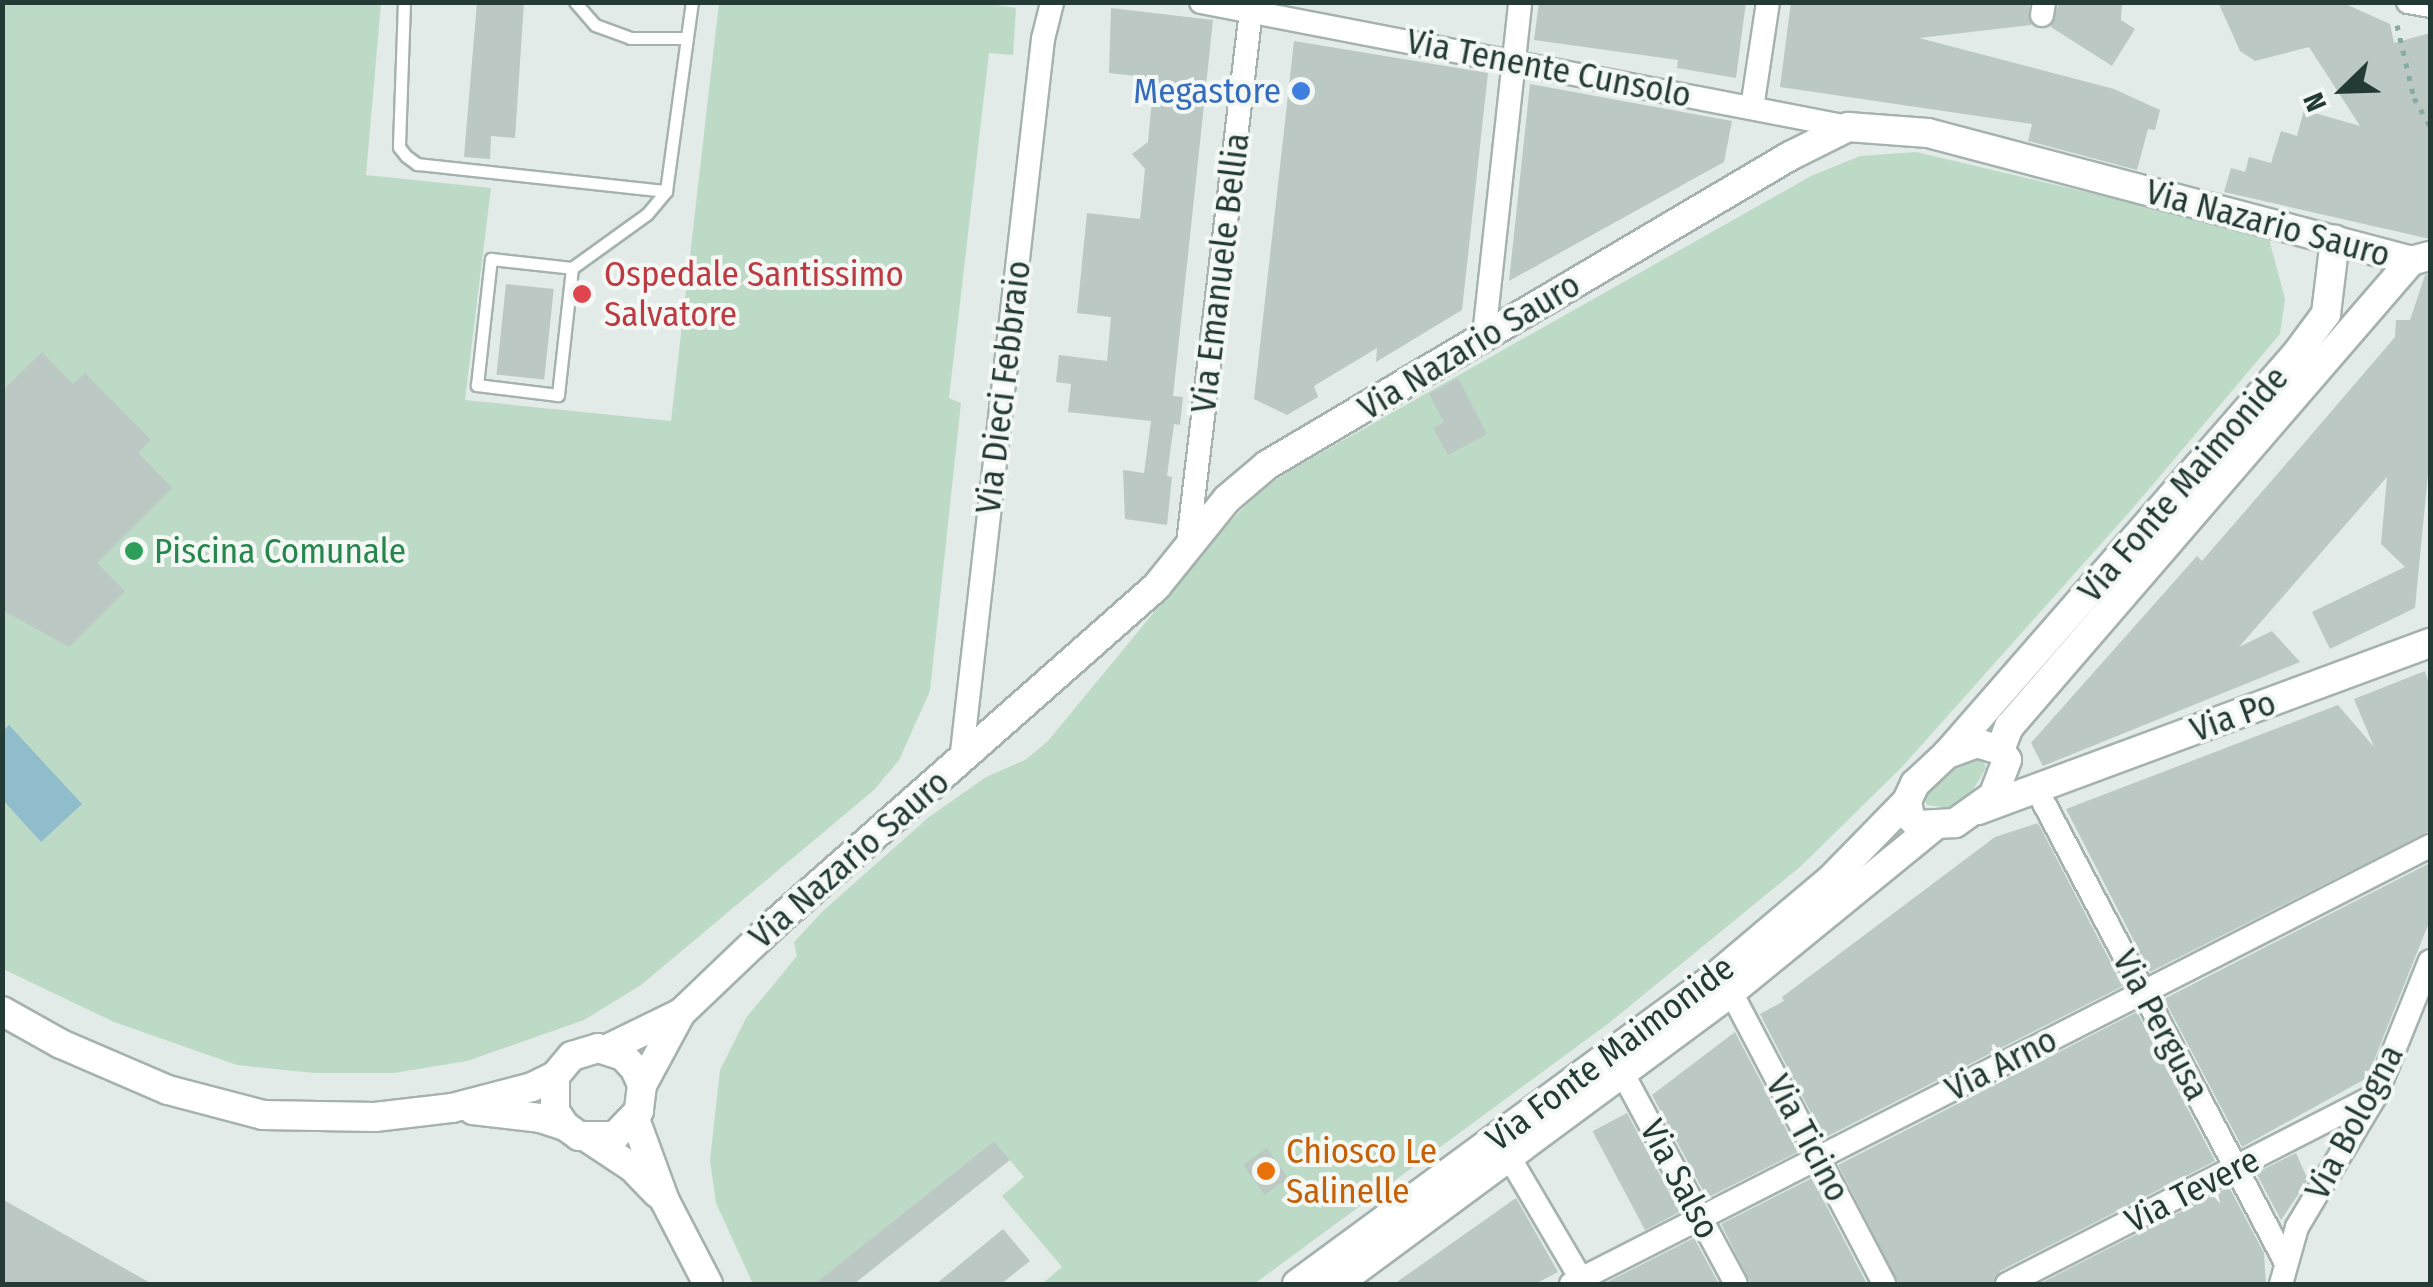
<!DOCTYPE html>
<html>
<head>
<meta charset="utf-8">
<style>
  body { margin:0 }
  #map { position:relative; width:2433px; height:1287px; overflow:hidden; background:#e2ebe8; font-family:"Fira Sans Condensed",sans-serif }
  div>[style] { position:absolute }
  .green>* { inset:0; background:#bddac7 }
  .water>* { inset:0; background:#90bdcb }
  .building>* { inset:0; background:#bbc8c4; transform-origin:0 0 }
  .path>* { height:5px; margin-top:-2.5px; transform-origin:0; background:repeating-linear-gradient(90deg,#86aba2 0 5px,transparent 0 13px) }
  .roads { filter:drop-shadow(2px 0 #a5b2af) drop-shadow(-2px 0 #a5b2af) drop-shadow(0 2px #a5b2af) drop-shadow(0 -2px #a5b2af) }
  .service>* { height:11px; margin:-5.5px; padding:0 5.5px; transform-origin:5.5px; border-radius:5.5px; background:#fff }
  .minor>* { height:22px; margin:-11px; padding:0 11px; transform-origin:11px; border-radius:11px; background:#fff }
  .tertiary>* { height:28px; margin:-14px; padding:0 14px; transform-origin:14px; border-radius:14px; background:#fff }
  .dots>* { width:28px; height:28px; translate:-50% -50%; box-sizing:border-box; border:5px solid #f3f8f5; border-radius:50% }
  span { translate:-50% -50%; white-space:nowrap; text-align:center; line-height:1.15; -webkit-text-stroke:8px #f3f8f5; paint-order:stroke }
  .street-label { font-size:35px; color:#243a36 }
  .shop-label { font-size:35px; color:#366cbe }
  .right { translate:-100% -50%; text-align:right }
  .health-label { font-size:35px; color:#be3a42 }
  .left { translate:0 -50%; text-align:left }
  .leisure-label { font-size:35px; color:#27864d }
  .food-label { font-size:35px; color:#c56008 }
  .frame { position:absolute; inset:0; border:5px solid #243a36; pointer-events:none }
  .north { position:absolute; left:2293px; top:40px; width:100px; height:100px; -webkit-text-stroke:8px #f3f8f5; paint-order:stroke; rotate:247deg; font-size:28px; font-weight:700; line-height:40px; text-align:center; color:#243a36 }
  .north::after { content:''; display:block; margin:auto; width:35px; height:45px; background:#243a36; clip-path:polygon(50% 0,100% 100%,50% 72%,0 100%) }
</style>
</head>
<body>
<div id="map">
  <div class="green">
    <div style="clip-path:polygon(978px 2px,1016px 8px,1013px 55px,989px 53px,949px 398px,961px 403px,930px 691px,899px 760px,874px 790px,641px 985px,584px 1020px,467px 1061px,394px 1073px,314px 1073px,237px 1065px,114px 1022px,3px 969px,2px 3px,381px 3px,366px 175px,491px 188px,465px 400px,671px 421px,719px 3px)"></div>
    <div style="clip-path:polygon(1916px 152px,2268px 235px,2285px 299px,2280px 334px,2133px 508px,1902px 767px,1800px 867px,1609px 1023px,1254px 1284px,1042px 1284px,1062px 1267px,1002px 1196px,1024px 1177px,994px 1141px,814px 1284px,753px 1284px,716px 1203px,710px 1160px,720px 1070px,746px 1018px,797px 956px,794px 942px,824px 910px,929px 817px,986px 777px,1025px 760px,1048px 741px,1220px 532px,1259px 492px,1289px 471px,1811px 176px,1860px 156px)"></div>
    <div style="clip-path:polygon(1976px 760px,1983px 760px,1986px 768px,1970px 795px,1949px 808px,1927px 805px,1923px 795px,1952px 768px)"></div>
  </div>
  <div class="water">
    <div style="clip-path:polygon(9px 725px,82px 804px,41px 842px,3px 800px,3px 731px)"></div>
  </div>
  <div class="building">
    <div style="clip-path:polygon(477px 2px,524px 2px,515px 138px,491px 136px,490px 159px,464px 157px)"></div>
    <div style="clip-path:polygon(1539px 2px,1746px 2px,1736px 78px,1677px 68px,1678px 60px,1534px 40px)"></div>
    <div style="clip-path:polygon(1791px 2px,2029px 2px,2031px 25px,1919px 38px,2114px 89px,2160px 110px,2155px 130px,2148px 129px,2137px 170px,2028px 141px,2032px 124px,1780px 87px)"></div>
    <div style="clip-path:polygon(2059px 2px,2122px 2px,2121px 20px,2135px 29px,2112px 66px,2051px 27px)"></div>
    <div style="clip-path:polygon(2218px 2px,2341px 2px,2390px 24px,2394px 43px,2430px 33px,2430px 239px,2224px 192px,2231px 168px,2245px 172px,2249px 157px,2271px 163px,2281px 131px,2297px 136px,2304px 110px,2360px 126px,2309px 47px,2255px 61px,2240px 51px)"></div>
    <div style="clip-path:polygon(1111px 8px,1213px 20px,1173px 396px,1183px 397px,1180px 425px,1174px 424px,1167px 476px,1172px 477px,1167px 525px,1125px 519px,1123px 470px,1144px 473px,1151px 421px,1068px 412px,1071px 384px,1056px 382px,1059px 355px,1107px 361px,1111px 317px,1077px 313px,1087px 213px,1140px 219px,1145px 169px,1132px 154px,1148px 142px,1154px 78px,1109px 73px)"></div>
    <div style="clip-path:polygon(1294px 41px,1488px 73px,1462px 310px,1376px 362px,1377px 348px,1314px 386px,1318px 397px,1287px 415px,1254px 399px)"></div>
    <div style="clip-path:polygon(1530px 84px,1732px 121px,1724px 162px,1509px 281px)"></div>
    <div style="clip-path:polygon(2430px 274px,2430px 453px,2415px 608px,2330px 649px,2312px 612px,2405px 567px,2381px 544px,2387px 477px,2239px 647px,2272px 631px,2300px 662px,2043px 766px,2031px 743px,2197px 556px,2202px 561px,2306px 441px,2395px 337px,2396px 320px,2410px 320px,2425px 275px)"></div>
    <div style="left:506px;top:284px;width:48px;height:91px;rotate:6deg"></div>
    <div style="clip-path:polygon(42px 352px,73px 384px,85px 373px,151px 440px,138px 453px,172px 488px,97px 563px,125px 591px,69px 647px,2px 610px,2px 391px)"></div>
    <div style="clip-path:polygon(1458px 378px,1487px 434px,1448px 455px,1433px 428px,1444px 422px,1429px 394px)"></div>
    <div style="clip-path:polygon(2425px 671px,2430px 688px,2430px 831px,2150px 972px,2066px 809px,2338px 705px,2374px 747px,2354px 699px)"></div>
    <div style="clip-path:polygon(2038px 823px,2123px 986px,1824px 1138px,1760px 1014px,1784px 1001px,1782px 997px,1995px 837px)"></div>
    <div style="clip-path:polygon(2430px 863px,2430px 920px,2367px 1078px,2242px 1147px,2164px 999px)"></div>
    <div style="clip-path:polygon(2137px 1012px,2215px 1161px,2000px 1271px,1992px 1284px,1899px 1284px,1838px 1165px)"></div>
    <div style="clip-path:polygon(1735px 1032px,1798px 1152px,1707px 1198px,1652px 1095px)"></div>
    <div style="left:1627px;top:1113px;width:112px;height:39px;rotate:62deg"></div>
    <div style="clip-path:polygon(994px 1141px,1010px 1160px,854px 1284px,814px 1284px)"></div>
    <div style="left:1267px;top:1148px;width:37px;height:29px;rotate:55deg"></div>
    <div style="clip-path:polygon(2296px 1153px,2308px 1180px,2281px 1220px,2256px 1173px)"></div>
    <div style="clip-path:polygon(1812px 1178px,1867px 1284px,1751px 1284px,1721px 1224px)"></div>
    <div style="clip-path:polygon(2229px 1187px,2264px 1253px,2266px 1284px,2039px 1284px)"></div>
    <div style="clip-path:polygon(1516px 1198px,1558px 1272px,1535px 1284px,1394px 1284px)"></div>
    <div style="clip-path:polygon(2px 1199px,152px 1284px,2px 1284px)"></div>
    <div style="clip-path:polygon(1003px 1229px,1030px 1261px,1001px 1284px,936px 1284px)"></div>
    <div style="clip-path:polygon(1694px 1238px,1719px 1284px,1603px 1284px)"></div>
  </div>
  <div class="path">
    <div style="left:2397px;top:25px;width:75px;rotate:76.9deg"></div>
    <div style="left:2414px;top:98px;width:32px;rotate:60deg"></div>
  </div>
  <div class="roads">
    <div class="service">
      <div style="left:404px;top:2px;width:145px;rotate:92deg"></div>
      <div style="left:399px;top:147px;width:11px;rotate:52deg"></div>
      <div style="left:406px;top:156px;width:14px;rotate:36deg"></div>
      <div style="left:417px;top:164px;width:250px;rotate:6.2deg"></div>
      <div style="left:575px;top:2px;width:30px;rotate:49deg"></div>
      <div style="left:595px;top:25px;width:37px;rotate:20deg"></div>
      <div style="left:630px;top:38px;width:57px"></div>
      <div style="left:491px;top:259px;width:81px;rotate:6.3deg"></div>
      <div style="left:572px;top:268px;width:128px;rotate:96.3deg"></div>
      <div style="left:558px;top:395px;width:82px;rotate:-173deg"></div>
      <div style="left:477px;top:385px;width:127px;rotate:-83.7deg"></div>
      <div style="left:572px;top:268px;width:92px;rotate:-35.8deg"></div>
      <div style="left:647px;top:214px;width:30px;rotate:-50deg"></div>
      <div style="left:666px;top:191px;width:191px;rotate:-82.2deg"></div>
    </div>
    <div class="minor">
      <div style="left:1201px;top:2px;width:659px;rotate:10.93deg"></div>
      <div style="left:2408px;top:2px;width:22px;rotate:10deg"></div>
      <div style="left:2042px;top:15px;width:13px;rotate:-81deg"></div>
      <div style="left:1752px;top:108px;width:107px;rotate:-81.4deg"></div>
      <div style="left:1484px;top:336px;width:336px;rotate:-83.8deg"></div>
      <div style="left:1188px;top:543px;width:545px;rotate:-83.25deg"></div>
      <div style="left:961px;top:761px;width:727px;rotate:-83.52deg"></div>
      <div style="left:1043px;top:39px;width:38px;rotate:-76deg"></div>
      <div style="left:2036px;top:788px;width:537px;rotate:62.24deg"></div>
      <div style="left:1731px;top:992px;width:330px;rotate:62.3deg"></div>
      <div style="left:1623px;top:1074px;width:238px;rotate:61.7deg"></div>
      <div style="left:1508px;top:1155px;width:150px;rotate:59.5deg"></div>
      <div style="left:1571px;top:1284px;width:964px;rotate:-27.02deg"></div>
      <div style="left:2007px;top:1284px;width:415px;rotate:-27.1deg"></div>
      <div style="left:2281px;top:1284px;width:59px;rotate:-74.3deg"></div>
      <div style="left:2297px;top:1227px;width:154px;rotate:-59.1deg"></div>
      <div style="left:2376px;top:1095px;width:144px;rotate:-68.1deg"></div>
    </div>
    <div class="tertiary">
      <div style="left:1977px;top:743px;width:24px;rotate:17deg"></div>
      <div style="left:2000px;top:750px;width:12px;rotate:55deg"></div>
      <div style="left:2007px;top:760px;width:39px;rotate:111deg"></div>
      <div style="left:1993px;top:796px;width:47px;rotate:144.6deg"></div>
      <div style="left:1955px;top:823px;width:37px;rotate:177deg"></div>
      <div style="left:1918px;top:825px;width:11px;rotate:-135deg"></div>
      <div style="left:1910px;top:817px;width:16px;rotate:-101deg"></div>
      <div style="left:1907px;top:801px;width:19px;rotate:-65deg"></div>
      <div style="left:1915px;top:784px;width:44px;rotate:-43.2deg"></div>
      <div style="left:1947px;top:754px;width:32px;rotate:-20deg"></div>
      <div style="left:2000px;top:750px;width:25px;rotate:-69deg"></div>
      <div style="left:2009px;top:727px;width:615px;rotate:-49.22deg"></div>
      <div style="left:1947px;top:754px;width:532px;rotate:-48.88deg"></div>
      <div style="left:2297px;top:353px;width:49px;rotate:-53.4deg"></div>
      <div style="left:2326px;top:314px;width:75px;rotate:-83.1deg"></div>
      <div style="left:1978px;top:810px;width:482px;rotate:-20.3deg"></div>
      <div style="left:2px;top:1011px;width:68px;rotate:29.2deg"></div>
      <div style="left:61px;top:1044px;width:116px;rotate:23.3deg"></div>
      <div style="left:168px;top:1090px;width:98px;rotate:14.7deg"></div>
      <div style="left:263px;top:1115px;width:112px;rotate:1deg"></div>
      <div style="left:375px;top:1117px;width:78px;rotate:-6.7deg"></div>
      <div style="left:452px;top:1108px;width:83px;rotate:-14.7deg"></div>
      <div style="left:532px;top:1087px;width:25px;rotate:-26deg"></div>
      <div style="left:555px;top:1076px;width:26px;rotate:-50deg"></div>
      <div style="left:572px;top:1056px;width:27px;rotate:-17deg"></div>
      <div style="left:598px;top:1048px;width:26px;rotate:18deg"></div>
      <div style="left:623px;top:1056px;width:18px;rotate:47deg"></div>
      <div style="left:635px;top:1069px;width:17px;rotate:66deg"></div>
      <div style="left:642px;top:1085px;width:26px;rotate:97deg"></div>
      <div style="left:639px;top:1111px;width:35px;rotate:134deg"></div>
      <div style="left:615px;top:1136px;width:36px;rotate:180deg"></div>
      <div style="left:579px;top:1136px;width:17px;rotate:-144deg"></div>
      <div style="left:565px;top:1126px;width:18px;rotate:-124deg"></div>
      <div style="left:555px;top:1111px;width:35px;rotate:-90deg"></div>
      <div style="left:607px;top:1049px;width:82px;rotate:-25.9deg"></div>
      <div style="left:681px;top:1013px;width:127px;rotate:-43.7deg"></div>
      <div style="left:773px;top:925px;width:511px;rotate:-41.43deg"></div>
      <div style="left:1156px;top:587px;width:113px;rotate:-51.1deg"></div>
      <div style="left:1227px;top:499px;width:52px;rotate:-40.4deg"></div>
      <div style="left:1267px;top:465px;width:607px;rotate:-30.58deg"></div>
      <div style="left:1790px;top:156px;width:65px;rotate:-26.6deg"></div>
      <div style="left:1848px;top:127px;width:80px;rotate:4.3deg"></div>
      <div style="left:1928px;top:133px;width:500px;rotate:14.8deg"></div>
      <div style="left:2411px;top:261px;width:20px;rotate:-15deg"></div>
      <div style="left:642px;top:1085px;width:82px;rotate:-61.6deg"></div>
      <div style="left:473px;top:1110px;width:67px;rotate:6.8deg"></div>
      <div style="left:540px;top:1118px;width:26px;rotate:18deg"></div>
      <div style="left:635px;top:1119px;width:87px;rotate:69.9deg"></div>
      <div style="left:665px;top:1201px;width:93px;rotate:62.6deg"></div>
      <div style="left:588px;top:1138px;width:54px;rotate:33.7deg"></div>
      <div style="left:633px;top:1168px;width:35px;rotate:46deg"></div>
      <div style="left:1297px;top:1284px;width:519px;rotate:-36.3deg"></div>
      <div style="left:1715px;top:977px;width:152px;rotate:-40.2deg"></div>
      <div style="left:1831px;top:879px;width:109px;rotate:-45.7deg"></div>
      <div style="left:1337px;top:1284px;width:490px;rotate:-36.5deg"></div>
      <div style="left:1731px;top:992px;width:259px;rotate:-39.2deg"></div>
    </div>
  </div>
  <div class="dots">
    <div style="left:1301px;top:91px;background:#3f7fe0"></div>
    <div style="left:582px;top:294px;background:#e0444e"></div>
    <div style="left:134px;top:551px;background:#2e9e5b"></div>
    <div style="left:1266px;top:1171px;background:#e8710a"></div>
  </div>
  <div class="street-label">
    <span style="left:1549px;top:68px;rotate:11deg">Via Tenente Cunsolo</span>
    <span style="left:2268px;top:223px;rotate:15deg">Via Nazario Sauro</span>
    <span style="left:1220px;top:273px;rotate:-83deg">Via Emanuele Bellia</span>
    <span style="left:1469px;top:346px;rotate:-31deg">Via Nazario Sauro</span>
    <span style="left:1003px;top:387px;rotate:-83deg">Via Dieci Febbraio</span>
    <span style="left:2183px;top:484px;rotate:-49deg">Via Fonte Maimonide</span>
    <span style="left:2233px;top:716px;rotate:-20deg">Via Po</span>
    <span style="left:849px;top:859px;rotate:-41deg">Via Nazario Sauro</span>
    <span style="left:2161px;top:1025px;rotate:62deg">Via Pergusa</span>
    <span style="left:1610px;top:1053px;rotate:-37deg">Via Fonte Maimonide</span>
    <span style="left:2001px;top:1064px;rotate:-27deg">Via Arno</span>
    <span style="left:2354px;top:1122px;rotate:-62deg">Via Bologna</span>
    <span style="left:1808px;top:1138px;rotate:62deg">Via Ticino</span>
    <span style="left:1680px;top:1179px;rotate:62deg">Via Salso</span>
    <span style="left:2192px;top:1190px;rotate:-27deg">Via Tevere</span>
  </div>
  <div class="shop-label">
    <span class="right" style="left:1281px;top:91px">Megastore</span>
  </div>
  <div class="health-label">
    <span class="left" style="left:604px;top:294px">Ospedale Santissimo<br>Salvatore</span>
  </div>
  <div class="leisure-label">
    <span class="left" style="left:154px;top:551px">Piscina Comunale</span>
  </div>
  <div class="food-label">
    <span class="left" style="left:1286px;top:1171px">Chiosco Le<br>Salinelle</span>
  </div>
  <div class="frame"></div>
  <div class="north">N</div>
</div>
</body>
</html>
